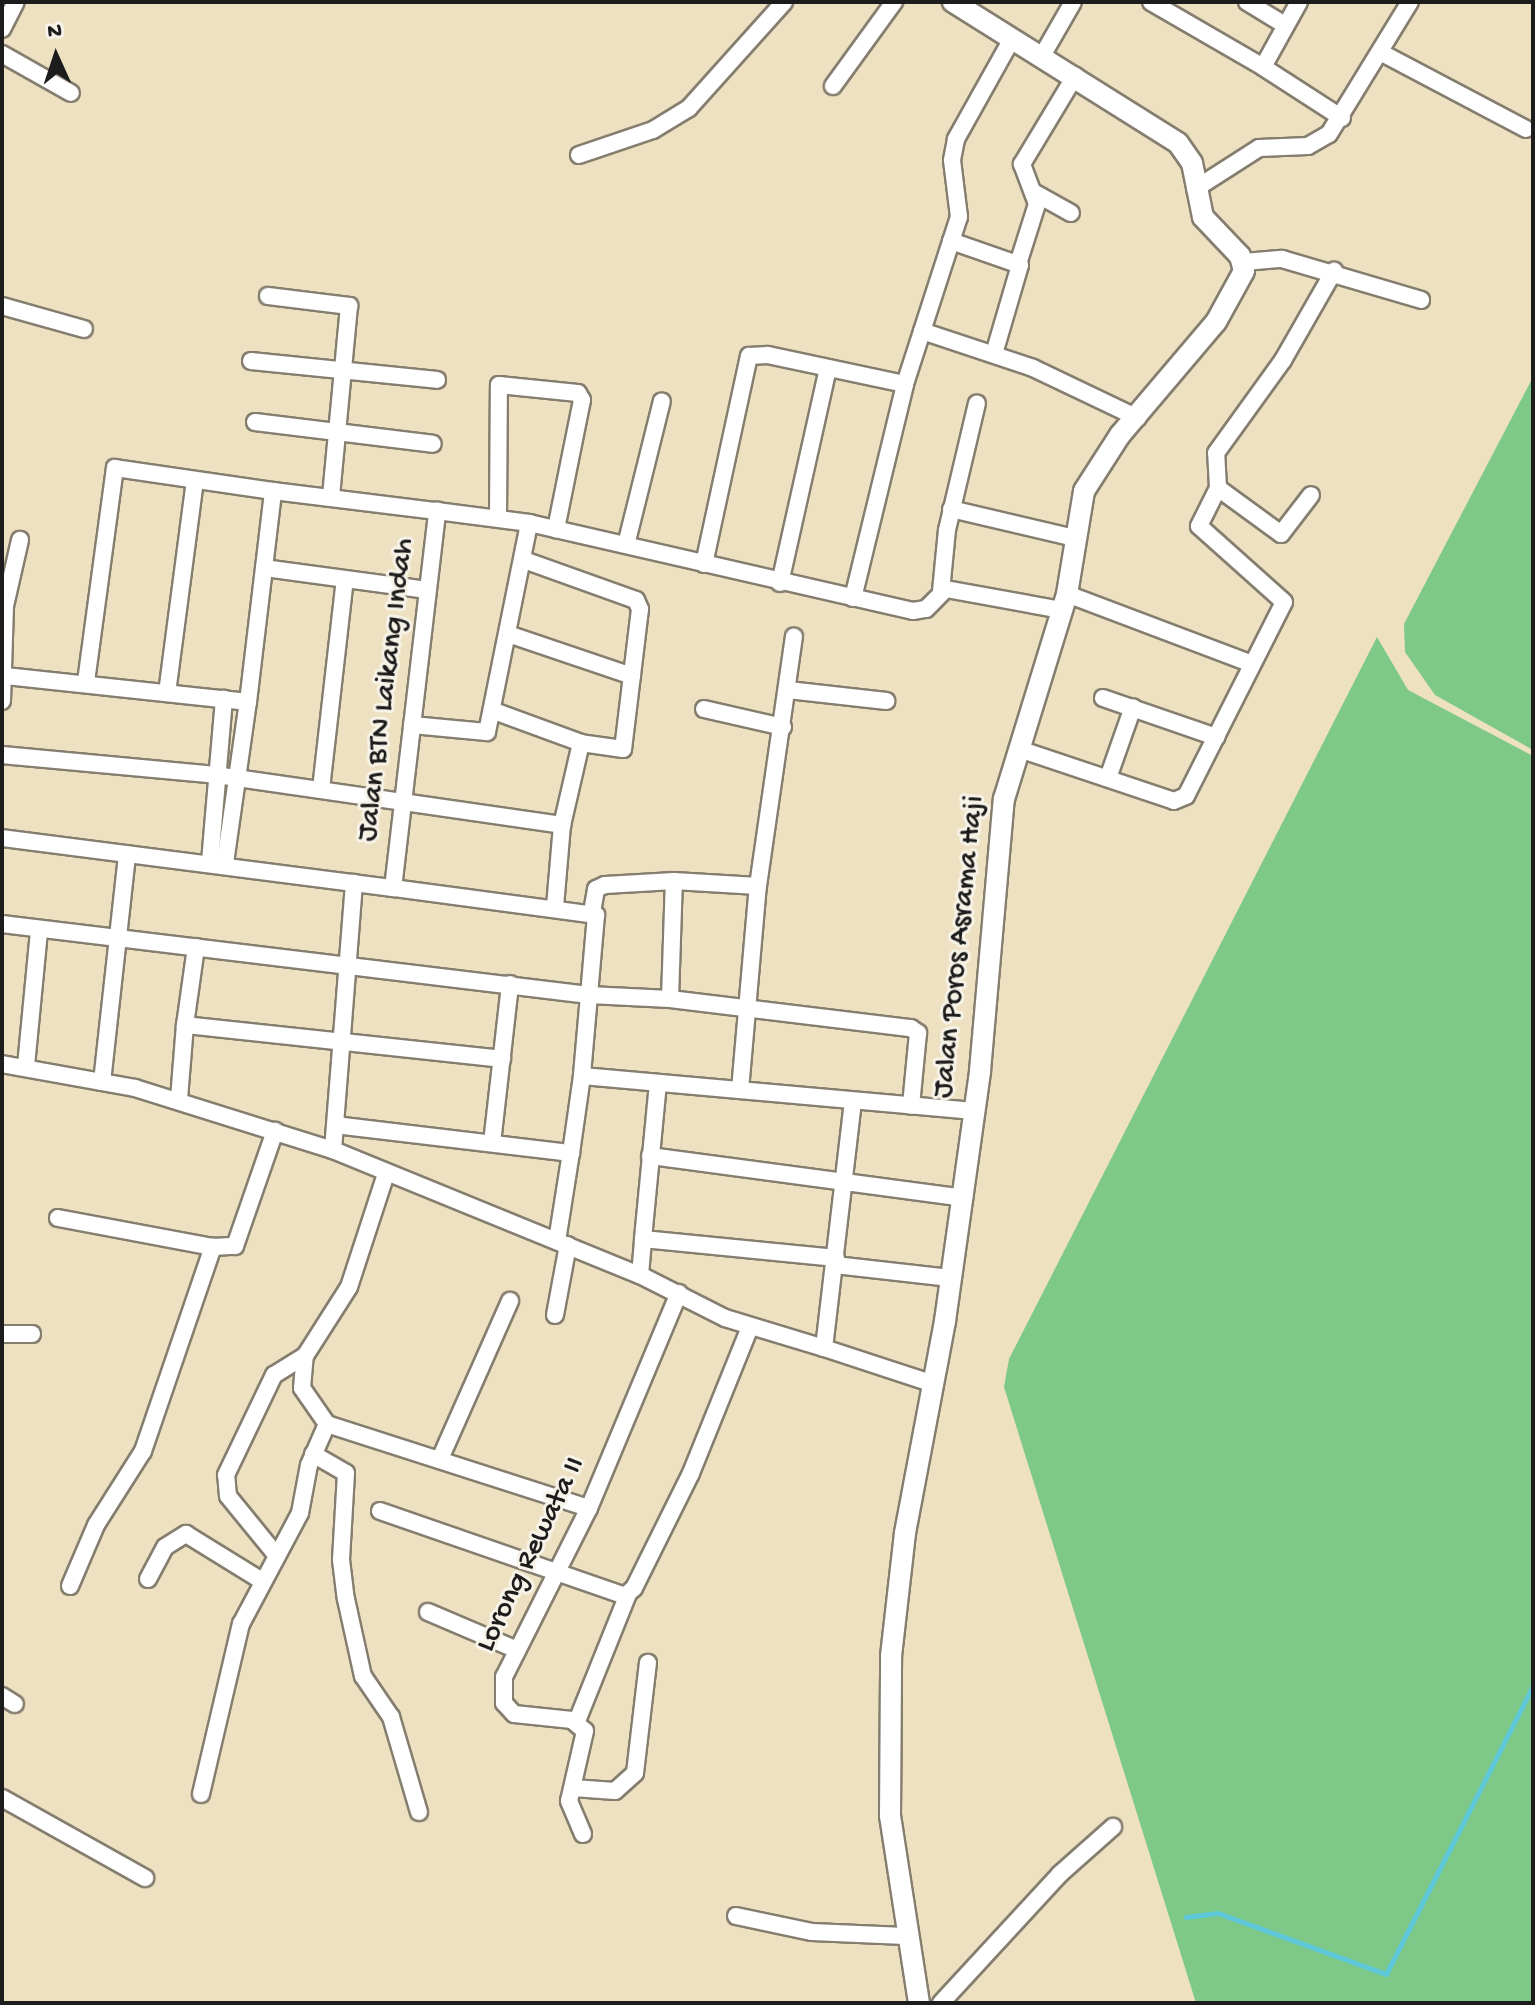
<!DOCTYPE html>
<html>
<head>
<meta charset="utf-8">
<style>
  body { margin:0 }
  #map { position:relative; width:1535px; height:2005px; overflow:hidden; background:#eee1c2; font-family:"Gochi Hand",sans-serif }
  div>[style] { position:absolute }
  .green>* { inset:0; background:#7ec987 }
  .stream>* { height:5px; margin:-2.5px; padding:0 2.5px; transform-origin:2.5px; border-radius:2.5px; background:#5ec8d9 }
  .roads { filter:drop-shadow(2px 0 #857e6f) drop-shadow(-2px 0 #857e6f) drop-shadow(0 2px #857e6f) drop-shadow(0 -2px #857e6f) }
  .minor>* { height:16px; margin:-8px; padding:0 8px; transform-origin:8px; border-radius:8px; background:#fff }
  .tertiary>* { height:20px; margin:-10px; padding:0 10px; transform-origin:10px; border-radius:10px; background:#fff }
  span { translate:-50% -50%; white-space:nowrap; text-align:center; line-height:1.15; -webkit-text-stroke:6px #f7f3e8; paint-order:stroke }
  .street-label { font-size:30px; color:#1c1c1c }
  .frame { position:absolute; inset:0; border:4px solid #1c1c1c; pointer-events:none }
  .north { position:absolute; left:16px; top:16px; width:80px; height:80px; -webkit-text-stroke:6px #f7f3e8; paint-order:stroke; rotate:357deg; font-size:22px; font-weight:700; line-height:32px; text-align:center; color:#1c1c1c }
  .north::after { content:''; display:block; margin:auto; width:28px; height:36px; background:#1c1c1c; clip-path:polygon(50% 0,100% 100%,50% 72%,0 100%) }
</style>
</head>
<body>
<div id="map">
  <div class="green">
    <div style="clip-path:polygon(1533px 377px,1533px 750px,1435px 695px,1405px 652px,1404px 624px)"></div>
    <div style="clip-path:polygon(1377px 637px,1408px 690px,1533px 756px,1533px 2003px,1196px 2003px,1004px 1387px,1009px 1359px)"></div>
  </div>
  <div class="stream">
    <div style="left:1186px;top:1917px;width:32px;rotate:-7deg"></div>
    <div style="left:1218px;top:1913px;width:179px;rotate:20deg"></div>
    <div style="left:1386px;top:1974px;width:323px;rotate:-63deg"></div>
  </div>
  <div class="roads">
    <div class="minor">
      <div style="left:1151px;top:2px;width:129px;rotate:30.1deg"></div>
      <div style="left:1247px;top:2px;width:44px;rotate:31.2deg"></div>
      <div style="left:1299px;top:2px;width:74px;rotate:119deg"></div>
      <div style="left:1263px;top:67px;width:94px;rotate:32.8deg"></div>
      <div style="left:2px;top:29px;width:30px;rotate:-63deg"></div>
      <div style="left:1380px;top:52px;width:165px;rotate:27.8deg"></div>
      <div style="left:2px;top:54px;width:79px;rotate:29.5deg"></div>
      <div style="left:1042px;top:56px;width:62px;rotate:-60.1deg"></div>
      <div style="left:833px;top:86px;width:104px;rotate:-54deg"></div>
      <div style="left:579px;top:155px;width:78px;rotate:-18.7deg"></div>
      <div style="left:653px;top:130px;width:42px;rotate:-31.4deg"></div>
      <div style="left:689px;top:108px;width:142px;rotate:-48.1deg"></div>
      <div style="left:1195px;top:189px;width:76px;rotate:-32.6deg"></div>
      <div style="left:1259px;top:148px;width:49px;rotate:-2.3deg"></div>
      <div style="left:1308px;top:146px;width:24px;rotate:-30deg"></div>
      <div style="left:1329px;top:134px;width:155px;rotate:-58.5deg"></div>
      <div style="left:1035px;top:193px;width:41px;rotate:29.1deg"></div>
      <div style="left:951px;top:241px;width:73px;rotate:19.2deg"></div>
      <div style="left:1020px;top:265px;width:93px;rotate:106.3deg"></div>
      <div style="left:1244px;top:262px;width:38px;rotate:-5deg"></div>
      <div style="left:1282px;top:259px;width:145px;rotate:16.4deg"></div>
      <div style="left:1018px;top:264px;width:63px;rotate:-72.4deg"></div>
      <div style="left:1037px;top:204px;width:43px;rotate:-110.6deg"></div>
      <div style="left:1022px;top:164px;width:103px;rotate:-58.9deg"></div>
      <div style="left:268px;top:296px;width:82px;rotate:7deg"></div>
      <div style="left:349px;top:306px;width:192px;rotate:95.4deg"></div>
      <div style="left:2px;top:306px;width:85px;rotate:15.7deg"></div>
      <div style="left:922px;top:331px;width:117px;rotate:18.4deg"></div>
      <div style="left:1033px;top:368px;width:116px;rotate:25.5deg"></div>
      <div style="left:251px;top:361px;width:187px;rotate:5.8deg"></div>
      <div style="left:255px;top:422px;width:179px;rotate:7deg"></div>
      <div style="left:1218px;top:488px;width:78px;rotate:36.1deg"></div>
      <div style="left:1281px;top:534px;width:49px;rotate:-52.4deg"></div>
      <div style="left:951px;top:509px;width:127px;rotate:13.2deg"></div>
      <div style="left:498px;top:517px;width:132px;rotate:-89.6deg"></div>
      <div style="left:499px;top:385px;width:79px;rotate:5.8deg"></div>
      <div style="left:578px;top:393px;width:8px;rotate:60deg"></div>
      <div style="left:582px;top:400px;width:132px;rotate:101.4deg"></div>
      <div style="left:626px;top:545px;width:148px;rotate:-76deg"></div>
      <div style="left:524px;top:560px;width:119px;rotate:19.7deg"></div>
      <div style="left:636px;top:600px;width:10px;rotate:66deg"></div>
      <div style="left:640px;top:609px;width:141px;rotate:96.9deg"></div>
      <div style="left:623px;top:749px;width:42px;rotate:-171.9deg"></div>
      <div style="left:581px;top:743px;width:84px;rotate:103deg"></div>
      <div style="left:562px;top:825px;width:82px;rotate:94.9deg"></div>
      <div style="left:704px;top:564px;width:213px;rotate:-77.8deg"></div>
      <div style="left:749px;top:356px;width:19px;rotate:-3deg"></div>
      <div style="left:768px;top:355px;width:140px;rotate:12deg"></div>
      <div style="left:905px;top:384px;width:176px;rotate:-72.1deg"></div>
      <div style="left:959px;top:217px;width:57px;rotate:-97deg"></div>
      <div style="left:952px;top:160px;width:21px;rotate:-79deg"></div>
      <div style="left:956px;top:139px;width:115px;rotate:-60.8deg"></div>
      <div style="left:264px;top:568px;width:164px;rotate:7.7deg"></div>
      <div style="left:780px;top:583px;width:220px;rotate:-77.4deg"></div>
      <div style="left:941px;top:591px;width:61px;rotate:-84.4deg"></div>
      <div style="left:947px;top:530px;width:130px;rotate:-76.7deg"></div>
      <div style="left:1067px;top:594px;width:198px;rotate:20.7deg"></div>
      <div style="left:853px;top:598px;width:220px;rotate:-76.3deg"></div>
      <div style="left:508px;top:634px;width:131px;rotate:18.7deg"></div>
      <div style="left:6px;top:676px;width:243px;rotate:6.1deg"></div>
      <div style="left:248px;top:702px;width:212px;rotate:-83.2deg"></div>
      <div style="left:273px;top:491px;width:165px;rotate:7deg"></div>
      <div style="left:86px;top:682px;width:216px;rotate:-82.3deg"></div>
      <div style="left:115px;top:468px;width:160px;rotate:8.3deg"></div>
      <div style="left:788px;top:690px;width:99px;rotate:6.4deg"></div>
      <div style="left:167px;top:693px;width:214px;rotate:-82.5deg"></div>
      <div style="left:1103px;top:698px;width:120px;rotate:19deg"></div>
      <div style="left:2px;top:701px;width:95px;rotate:-88.2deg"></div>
      <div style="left:5px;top:606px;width:68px;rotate:-77.2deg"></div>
      <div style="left:704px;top:709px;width:81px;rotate:12.8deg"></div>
      <div style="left:494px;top:711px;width:93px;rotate:20.2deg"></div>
      <div style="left:412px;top:725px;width:75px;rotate:5.3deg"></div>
      <div style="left:487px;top:732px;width:213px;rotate:-78.6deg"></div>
      <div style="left:1019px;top:749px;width:163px;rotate:18.5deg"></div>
      <div style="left:1174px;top:801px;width:13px;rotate:-23deg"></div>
      <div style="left:1186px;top:796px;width:217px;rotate:-63.2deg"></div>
      <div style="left:1284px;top:602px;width:114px;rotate:-138.2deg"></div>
      <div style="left:1199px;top:526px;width:42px;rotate:-63.4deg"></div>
      <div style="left:1218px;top:488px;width:35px;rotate:-93deg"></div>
      <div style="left:1216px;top:453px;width:115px;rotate:-54.2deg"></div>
      <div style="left:1283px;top:360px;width:103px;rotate:-60.2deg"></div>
      <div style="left:2px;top:755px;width:215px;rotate:5.3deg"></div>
      <div style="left:216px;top:775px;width:350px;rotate:8.2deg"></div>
      <div style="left:1108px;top:778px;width:75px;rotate:-70.6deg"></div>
      <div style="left:321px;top:789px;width:211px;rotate:-83.5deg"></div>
      <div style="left:2px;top:838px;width:394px;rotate:7.3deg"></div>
      <div style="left:393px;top:888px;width:380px;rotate:-83.3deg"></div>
      <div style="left:437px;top:511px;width:93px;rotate:7.4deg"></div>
      <div style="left:529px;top:523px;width:394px;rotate:12.9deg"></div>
      <div style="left:913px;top:611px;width:13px;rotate:-9deg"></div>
      <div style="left:926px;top:609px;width:28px;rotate:-45deg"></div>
      <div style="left:946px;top:589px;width:118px;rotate:10.3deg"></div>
      <div style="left:210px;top:862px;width:164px;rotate:-85.1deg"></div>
      <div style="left:225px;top:863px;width:163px;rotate:-81.9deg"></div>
      <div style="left:393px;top:888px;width:205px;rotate:7.6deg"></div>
      <div style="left:596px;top:915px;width:162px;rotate:95deg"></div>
      <div style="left:582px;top:1076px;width:394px;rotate:5.1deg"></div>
      <div style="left:592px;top:912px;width:23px;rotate:-80deg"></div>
      <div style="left:596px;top:889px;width:10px;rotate:-24deg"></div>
      <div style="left:605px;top:885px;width:69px;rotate:-3.3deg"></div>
      <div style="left:674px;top:881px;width:84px;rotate:3.4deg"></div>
      <div style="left:2px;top:924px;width:591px;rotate:6.9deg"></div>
      <div style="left:589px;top:995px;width:81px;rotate:2.8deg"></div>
      <div style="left:670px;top:999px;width:118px;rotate:-88.1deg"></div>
      <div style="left:196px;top:947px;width:79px;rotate:98deg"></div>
      <div style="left:185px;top:1025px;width:319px;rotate:6.1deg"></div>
      <div style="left:670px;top:999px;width:243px;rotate:6.9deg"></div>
      <div style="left:911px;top:1028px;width:9px;rotate:36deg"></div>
      <div style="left:918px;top:1033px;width:73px;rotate:95.5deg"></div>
      <div style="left:2px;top:1064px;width:135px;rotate:10.2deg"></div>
      <div style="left:135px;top:1088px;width:207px;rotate:17.4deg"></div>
      <div style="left:333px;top:1150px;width:331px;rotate:22.2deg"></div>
      <div style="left:640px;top:1275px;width:95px;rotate:26.8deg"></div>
      <div style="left:725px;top:1318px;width:103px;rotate:16.9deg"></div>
      <div style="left:824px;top:1348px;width:248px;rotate:-83.3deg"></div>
      <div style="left:26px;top:1066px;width:137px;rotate:-84.5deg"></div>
      <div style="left:102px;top:1082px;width:229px;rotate:-83.7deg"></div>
      <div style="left:658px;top:1083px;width:157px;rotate:95.5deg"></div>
      <div style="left:643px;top:1239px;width:194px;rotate:5.6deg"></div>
      <div style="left:740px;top:1090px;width:205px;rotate:-85deg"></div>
      <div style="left:758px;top:886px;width:252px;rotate:-81.8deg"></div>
      <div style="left:179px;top:1099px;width:74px;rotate:-85.4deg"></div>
      <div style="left:335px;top:1125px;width:238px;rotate:6.8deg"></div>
      <div style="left:571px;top:1153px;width:78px;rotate:-81.9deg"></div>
      <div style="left:492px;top:1143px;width:160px;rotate:-83.5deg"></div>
      <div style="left:333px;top:1150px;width:268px;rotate:-85.5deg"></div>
      <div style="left:650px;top:1156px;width:317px;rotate:7.6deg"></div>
      <div style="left:58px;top:1218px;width:158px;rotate:10.6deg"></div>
      <div style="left:213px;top:1247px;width:22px;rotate:-3deg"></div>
      <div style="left:235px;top:1246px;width:122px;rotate:-70.8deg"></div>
      <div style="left:557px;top:1241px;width:89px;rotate:-81deg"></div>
      <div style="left:835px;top:1265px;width:116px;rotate:6.4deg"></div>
      <div style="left:640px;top:1275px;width:36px;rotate:-85deg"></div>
      <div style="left:555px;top:1315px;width:71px;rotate:-79.5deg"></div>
      <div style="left:2px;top:1334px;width:30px"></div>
      <div style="left:824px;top:1348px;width:116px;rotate:18.1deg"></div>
      <div style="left:327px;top:1424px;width:44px;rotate:-124.8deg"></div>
      <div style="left:302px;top:1388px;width:32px;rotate:-85deg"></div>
      <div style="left:305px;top:1356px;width:82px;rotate:-57.5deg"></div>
      <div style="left:349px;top:1287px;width:119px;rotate:-71.9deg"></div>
      <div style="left:313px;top:1454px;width:38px;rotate:30deg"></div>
      <div style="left:346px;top:1473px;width:87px;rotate:93.3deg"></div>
      <div style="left:341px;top:1560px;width:39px;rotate:83deg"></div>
      <div style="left:346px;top:1599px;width:79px;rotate:77.6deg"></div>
      <div style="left:363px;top:1676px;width:50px;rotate:55.7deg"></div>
      <div style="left:391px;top:1717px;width:99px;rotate:73.6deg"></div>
      <div style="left:440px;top:1459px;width:173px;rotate:-66.1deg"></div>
      <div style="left:380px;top:1511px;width:259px;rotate:19.1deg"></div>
      <div style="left:625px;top:1596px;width:12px;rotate:-42deg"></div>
      <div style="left:634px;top:1588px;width:128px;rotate:-63.6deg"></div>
      <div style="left:691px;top:1473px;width:157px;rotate:-68deg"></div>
      <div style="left:277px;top:1556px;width:77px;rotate:-129.2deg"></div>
      <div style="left:228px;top:1496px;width:21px;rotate:-95deg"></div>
      <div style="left:226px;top:1475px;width:111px;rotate:-64.4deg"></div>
      <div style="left:274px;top:1375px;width:36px;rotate:-32deg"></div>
      <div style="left:148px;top:1579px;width:36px;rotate:-62deg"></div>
      <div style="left:165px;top:1547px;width:25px;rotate:-32deg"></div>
      <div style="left:186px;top:1534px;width:89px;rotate:31.7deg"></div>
      <div style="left:70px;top:1586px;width:66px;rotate:-66.9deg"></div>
      <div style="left:96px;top:1525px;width:88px;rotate:-57.6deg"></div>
      <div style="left:143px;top:1451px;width:216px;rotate:-71.1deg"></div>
      <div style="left:428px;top:1612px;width:97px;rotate:23.1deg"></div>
      <div style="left:2px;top:1696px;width:15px;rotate:32deg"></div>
      <div style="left:577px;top:1721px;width:137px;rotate:-68.1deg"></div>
      <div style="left:573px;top:1788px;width:42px;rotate:4.1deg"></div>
      <div style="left:615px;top:1791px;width:27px;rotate:-42deg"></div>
      <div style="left:635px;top:1773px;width:111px;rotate:-83.3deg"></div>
      <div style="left:201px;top:1794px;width:175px;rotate:-76.8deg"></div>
      <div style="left:241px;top:1624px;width:126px;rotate:-62deg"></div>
      <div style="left:300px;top:1513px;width:49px;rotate:-79.4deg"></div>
      <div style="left:309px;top:1465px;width:45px;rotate:-66.3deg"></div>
      <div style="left:327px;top:1424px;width:275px;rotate:17.8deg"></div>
      <div style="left:2px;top:1798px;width:164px;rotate:29.2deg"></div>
      <div style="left:583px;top:1834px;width:36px;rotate:-113deg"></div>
      <div style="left:569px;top:1801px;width:72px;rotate:-77.1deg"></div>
      <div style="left:585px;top:1731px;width:17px;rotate:-140deg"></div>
      <div style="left:572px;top:1720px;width:58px;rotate:-174.1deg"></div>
      <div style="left:514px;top:1714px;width:15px;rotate:-132deg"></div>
      <div style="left:504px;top:1703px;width:26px;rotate:-90deg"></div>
      <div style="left:504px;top:1677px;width:189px;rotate:-63.3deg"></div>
      <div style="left:589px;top:1508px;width:233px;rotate:-67.3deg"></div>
      <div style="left:736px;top:1916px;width:78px;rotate:11.9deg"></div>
      <div style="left:812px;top:1932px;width:93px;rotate:2.5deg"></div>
      <div style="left:941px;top:2003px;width:176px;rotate:-47.3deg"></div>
      <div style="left:1060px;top:1874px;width:71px;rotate:-41.6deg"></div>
    </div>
    <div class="tertiary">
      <div style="left:919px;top:2003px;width:189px;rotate:-98.8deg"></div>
      <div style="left:890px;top:1816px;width:160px;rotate:-89.6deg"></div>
      <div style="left:891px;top:1656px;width:124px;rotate:-83.5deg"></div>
      <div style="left:905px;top:1533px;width:216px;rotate:-79.3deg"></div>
      <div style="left:945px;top:1321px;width:252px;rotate:-82deg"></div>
      <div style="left:980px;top:1071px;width:273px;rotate:-85deg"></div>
      <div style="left:1004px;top:799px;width:214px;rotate:-72.9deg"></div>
      <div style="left:1067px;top:594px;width:104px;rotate:-80.6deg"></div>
      <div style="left:1084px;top:491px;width:67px;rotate:-57.3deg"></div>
      <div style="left:1120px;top:435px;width:148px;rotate:-49.7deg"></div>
      <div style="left:1216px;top:322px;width:58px;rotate:-61.2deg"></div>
      <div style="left:1244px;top:271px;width:16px;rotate:-105deg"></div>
      <div style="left:1240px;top:256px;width:54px;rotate:-133.5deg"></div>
      <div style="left:1203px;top:217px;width:55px;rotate:-101.5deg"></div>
      <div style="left:1192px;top:163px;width:24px;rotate:-125deg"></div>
      <div style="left:1178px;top:143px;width:266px;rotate:-147.9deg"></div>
    </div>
  </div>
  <div class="street-label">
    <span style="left:388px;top:690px;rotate:-83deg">Jalan BTN Laikang Indah</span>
    <span style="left:961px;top:947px;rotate:-84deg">Jalan Poros Asrama Haji</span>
    <span style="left:532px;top:1555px;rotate:-64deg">Lorong Rewata II</span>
  </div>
  <div class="frame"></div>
  <div class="north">N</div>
</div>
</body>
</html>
